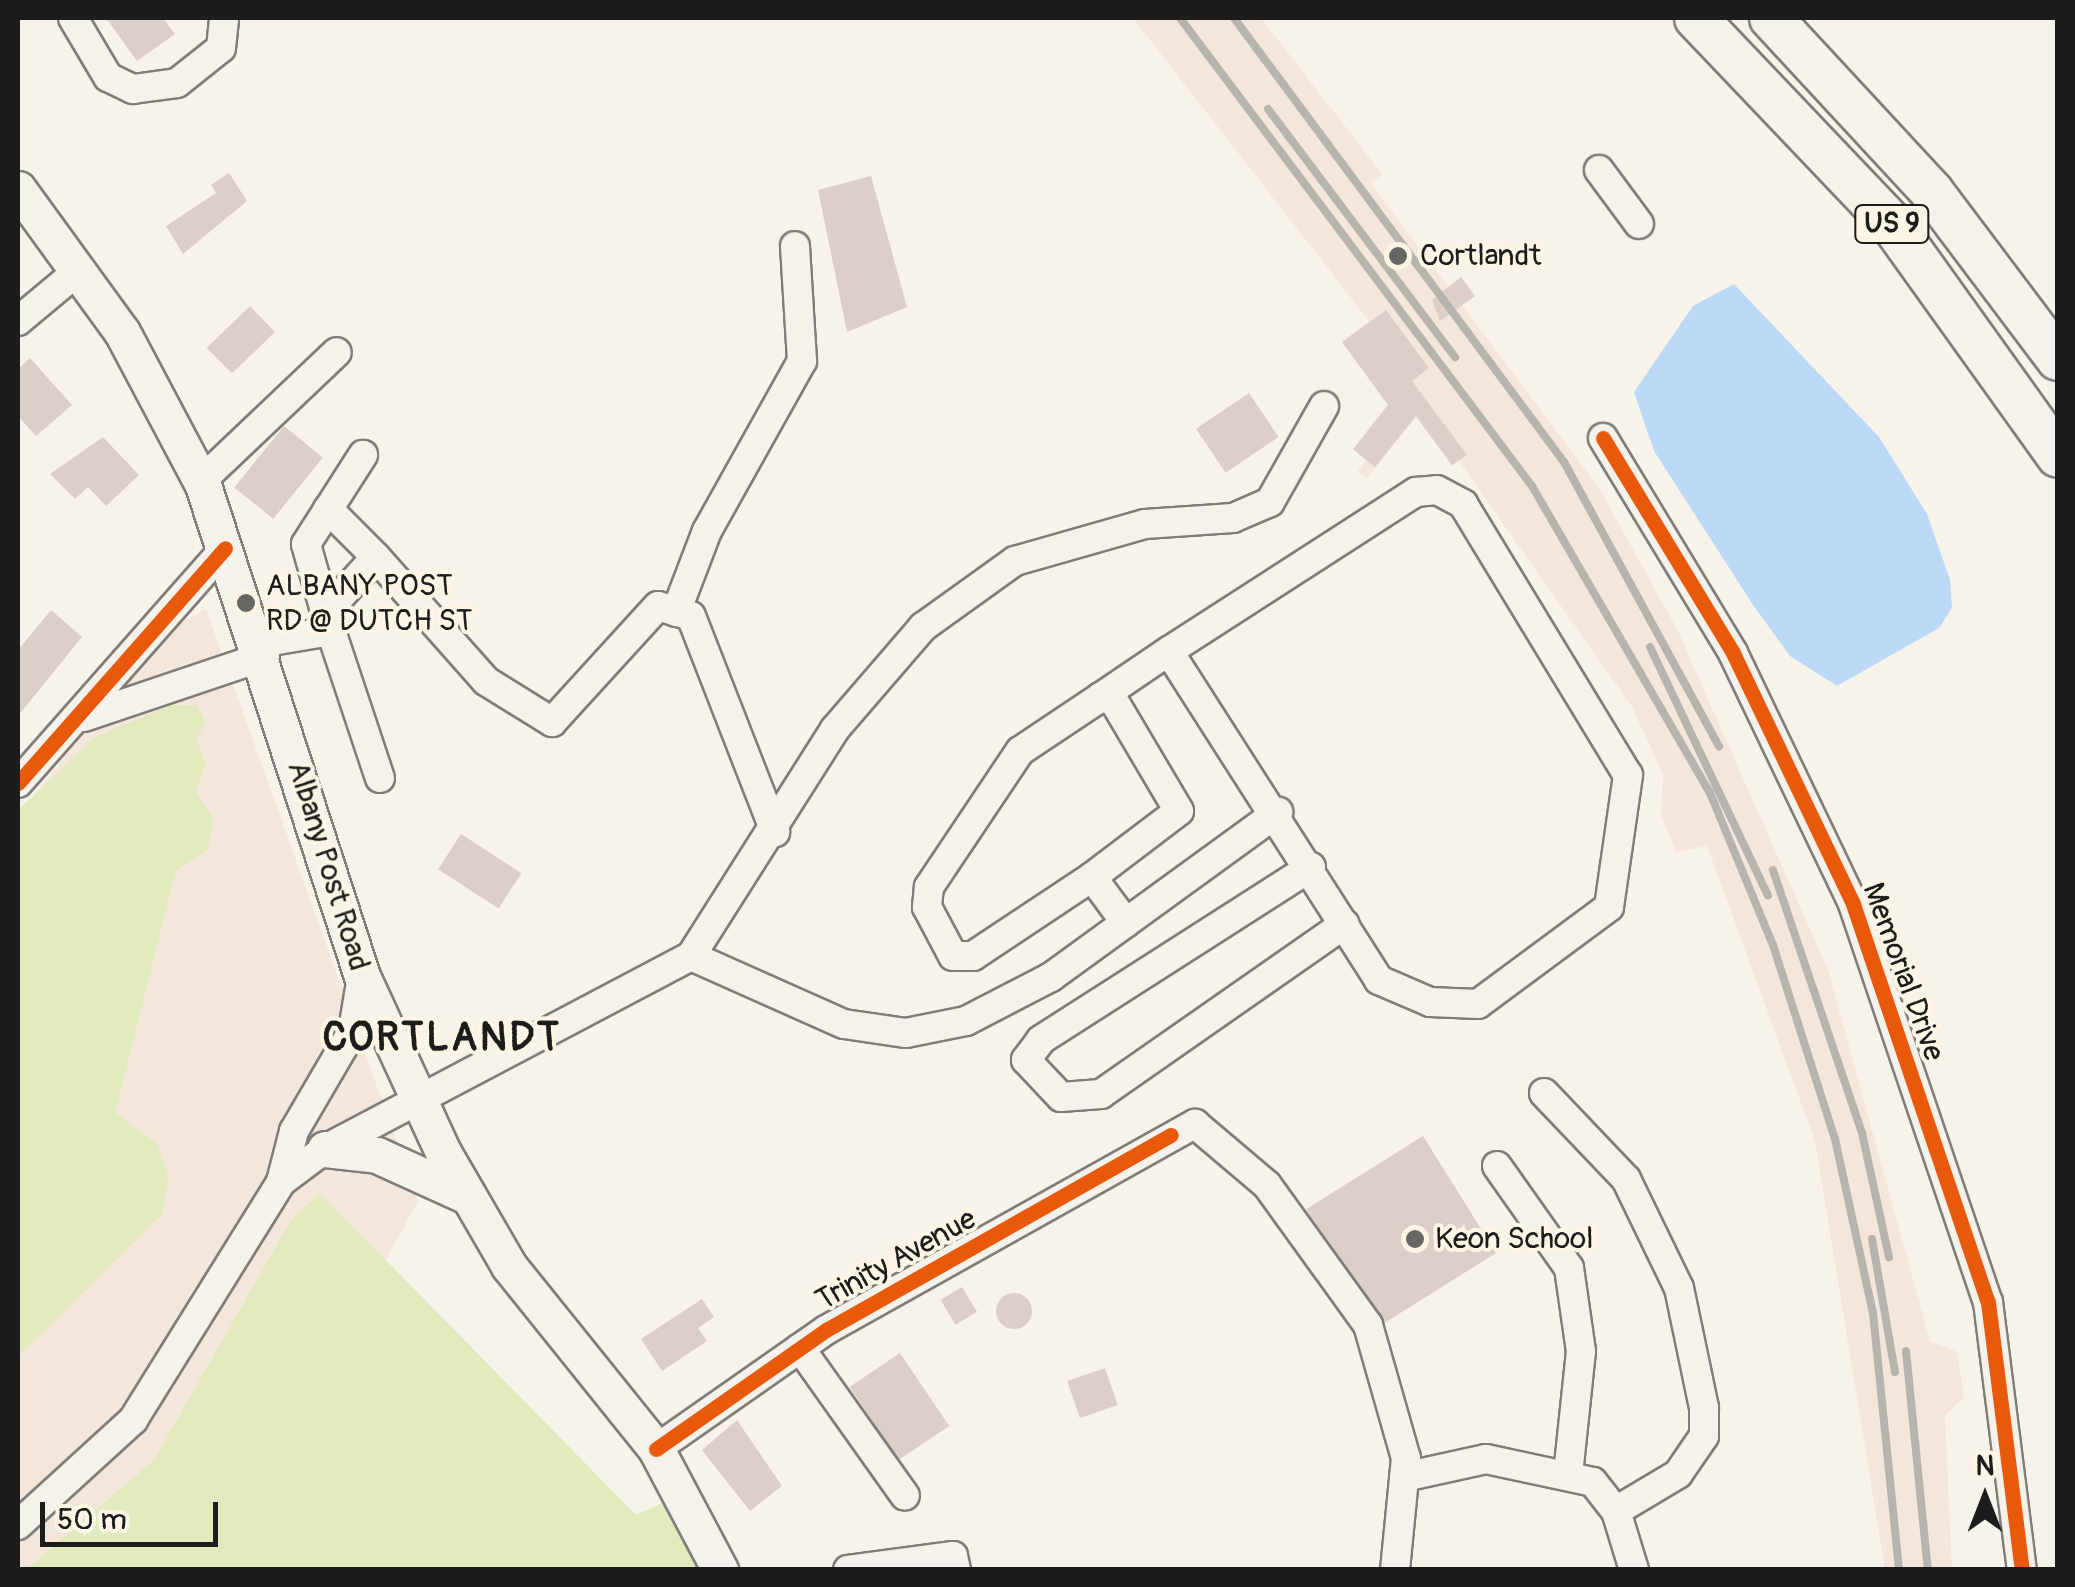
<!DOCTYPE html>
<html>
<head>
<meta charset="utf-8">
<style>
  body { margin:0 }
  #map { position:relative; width:2075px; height:1587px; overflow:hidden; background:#f7f3ea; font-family:Pangolin,sans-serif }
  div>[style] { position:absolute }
  .built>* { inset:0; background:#f4e6db }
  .green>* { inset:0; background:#e0eabd }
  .water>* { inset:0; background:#bcdaf7 }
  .building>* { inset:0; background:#dccfca; transform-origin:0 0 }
  .round { border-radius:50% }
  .roads { filter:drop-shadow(2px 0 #7f7d79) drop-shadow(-2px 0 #7f7d79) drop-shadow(0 2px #7f7d79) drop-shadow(0 -2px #7f7d79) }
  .minor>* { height:28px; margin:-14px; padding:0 14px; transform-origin:14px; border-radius:14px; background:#f5f2ec }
  .major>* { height:35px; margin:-17.5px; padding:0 17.5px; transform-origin:17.5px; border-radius:17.5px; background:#f5f2ec }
  .highway>* { height:42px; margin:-21px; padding:0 21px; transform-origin:21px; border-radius:21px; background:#f5f2ec }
  .rail>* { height:8px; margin:-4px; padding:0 4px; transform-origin:4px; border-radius:4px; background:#b6b4af }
  .cycleway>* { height:15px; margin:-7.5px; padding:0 7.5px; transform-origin:7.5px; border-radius:7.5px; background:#e8590c }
  .dots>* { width:28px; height:28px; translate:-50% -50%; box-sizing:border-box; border:5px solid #fcf5e5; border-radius:50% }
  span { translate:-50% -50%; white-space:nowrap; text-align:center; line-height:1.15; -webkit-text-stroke:8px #fcf5e5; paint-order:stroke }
  .shield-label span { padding:2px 8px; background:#fcf5e5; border:2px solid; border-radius:8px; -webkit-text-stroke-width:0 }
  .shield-label { font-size:28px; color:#1c1c1c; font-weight:700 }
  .poi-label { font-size:30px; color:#1c1c1c }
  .left { translate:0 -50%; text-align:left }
  .street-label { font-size:30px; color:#1c1c1c }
  .district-label { font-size:40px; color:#1c1c1c; font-weight:700; letter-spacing:2.5px }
  .frame { position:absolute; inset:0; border:20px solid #1c1c1c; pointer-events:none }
  .north { position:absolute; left:1935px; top:1447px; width:100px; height:100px; -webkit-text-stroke:8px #fcf5e5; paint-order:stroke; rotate:0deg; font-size:28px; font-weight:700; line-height:40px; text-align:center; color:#1c1c1c }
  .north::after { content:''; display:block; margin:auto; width:35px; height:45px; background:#1c1c1c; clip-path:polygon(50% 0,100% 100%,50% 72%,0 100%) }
  .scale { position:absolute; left:40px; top:1502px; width:178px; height:45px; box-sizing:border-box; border:5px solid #1c1c1c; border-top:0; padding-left:12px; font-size:30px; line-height:35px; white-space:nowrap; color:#1c1c1c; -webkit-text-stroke:8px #fcf5e5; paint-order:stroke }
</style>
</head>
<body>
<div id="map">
  <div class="built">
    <div style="clip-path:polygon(1133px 18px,1261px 18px,1382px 174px,1371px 183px,1599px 488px,1677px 629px,1828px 970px,1930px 1341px,1957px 1352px,1964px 1397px,1945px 1416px,1952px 1569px,1885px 1569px,1815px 1141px,1707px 846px,1676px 852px,1661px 815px,1663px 774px,1632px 707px,1459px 461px,1452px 466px,1416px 417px,1367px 478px,1358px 471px,1366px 460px,1353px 449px,1388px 405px,1342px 342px,1369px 321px)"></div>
    <div style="clip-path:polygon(206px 609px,418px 1201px,297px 1423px,160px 1569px,18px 1569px,18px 815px,167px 630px)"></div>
  </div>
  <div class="green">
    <div style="clip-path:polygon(171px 705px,197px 705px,206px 722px,196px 739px,206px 764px,196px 791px,213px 818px,208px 849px,176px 870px,115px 1113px,158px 1144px,169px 1180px,162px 1214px,18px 1357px,18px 810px,94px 738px)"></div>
    <div style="clip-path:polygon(320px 1193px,636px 1515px,662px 1503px,701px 1569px,26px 1570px,154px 1460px,290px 1222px)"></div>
  </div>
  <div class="water">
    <div style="clip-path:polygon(1734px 284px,1879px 437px,1927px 514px,1950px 580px,1952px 608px,1939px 628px,1837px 686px,1790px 656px,1753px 605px,1654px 451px,1634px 392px,1693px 306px)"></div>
  </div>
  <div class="building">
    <div style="clip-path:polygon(106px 18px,163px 18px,175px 34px,137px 61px)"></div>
    <div style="clip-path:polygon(229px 173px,247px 201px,183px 254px,166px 226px,216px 193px,211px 185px)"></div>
    <div style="clip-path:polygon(871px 176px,907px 307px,847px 332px,818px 190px)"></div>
    <div style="clip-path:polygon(1461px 277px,1475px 296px,1440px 321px,1432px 300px)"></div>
    <div style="left:250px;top:306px;width:36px;height:60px;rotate:46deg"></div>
    <div style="clip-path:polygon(1386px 310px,1429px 368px,1412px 381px,1467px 455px,1452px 465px,1416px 416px,1375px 467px,1353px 449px,1388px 405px,1342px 342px)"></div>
    <div style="clip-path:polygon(30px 358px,72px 405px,36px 436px,18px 416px,18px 369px)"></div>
    <div style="left:1249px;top:393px;width:53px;height:64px;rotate:56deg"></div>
    <div style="left:284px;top:426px;width:50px;height:79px;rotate:39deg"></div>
    <div style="clip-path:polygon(103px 437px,139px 475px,106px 506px,88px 487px,75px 499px,50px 474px)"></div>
    <div style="clip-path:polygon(51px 610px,82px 637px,18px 716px,18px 650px)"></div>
    <div style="left:461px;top:834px;width:72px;height:42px;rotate:33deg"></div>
    <div style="left:1423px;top:1136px;width:138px;height:138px;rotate:58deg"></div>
    <div style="left:962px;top:1287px;width:29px;height:25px;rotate:59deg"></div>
    <div class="round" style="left:996px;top:1293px;width:36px;height:36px"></div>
    <div style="clip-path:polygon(702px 1299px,714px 1317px,698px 1328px,707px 1341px,662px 1371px,641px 1339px)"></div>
    <div style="left:900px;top:1353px;width:88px;height:61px;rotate:56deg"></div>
    <div style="left:1105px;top:1368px;width:39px;height:40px;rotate:71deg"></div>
    <div style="clip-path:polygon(737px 1420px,782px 1486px,750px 1511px,702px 1450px)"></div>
  </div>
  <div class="roads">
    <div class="minor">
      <div style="left:73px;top:18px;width:69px;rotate:59.3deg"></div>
      <div style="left:108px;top:77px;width:28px;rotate:26deg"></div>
      <div style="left:133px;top:89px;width:44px;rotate:-7.8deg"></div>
      <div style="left:177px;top:83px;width:56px;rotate:-38.5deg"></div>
      <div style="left:221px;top:48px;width:30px;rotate:-84deg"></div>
      <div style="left:1599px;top:170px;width:67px;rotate:53.5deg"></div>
      <div style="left:18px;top:321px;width:78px;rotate:-39.8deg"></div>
      <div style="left:1603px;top:438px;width:251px;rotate:58.8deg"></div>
      <div style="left:1733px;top:653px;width:278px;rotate:64.4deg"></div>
      <div style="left:1853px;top:904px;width:420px;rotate:71.3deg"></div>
      <div style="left:1988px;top:1302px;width:270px;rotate:82.8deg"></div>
      <div style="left:201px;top:481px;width:187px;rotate:-43.5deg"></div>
      <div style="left:1437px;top:490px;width:30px;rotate:28deg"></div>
      <div style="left:1463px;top:504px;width:317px;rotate:58.7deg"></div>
      <div style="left:1628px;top:775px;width:133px;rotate:98.2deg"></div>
      <div style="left:1609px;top:907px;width:163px;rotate:143.5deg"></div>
      <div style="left:1478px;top:1004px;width:48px;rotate:-177.6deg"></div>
      <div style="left:1430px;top:1002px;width:56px;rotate:-156.7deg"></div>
      <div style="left:1379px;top:980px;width:390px;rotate:-122.6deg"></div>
      <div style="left:1169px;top:651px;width:294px;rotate:-32.8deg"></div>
      <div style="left:1416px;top:492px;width:21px;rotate:-5deg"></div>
      <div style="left:328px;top:509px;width:68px;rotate:45deg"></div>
      <div style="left:326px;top:612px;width:74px;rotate:-47.7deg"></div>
      <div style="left:376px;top:557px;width:166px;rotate:48.4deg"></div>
      <div style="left:486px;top:681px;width:78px;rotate:31.8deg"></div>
      <div style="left:552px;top:722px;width:157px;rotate:-47.6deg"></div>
      <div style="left:658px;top:606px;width:34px;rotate:17deg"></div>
      <div style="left:691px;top:616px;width:232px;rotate:68.7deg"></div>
      <div style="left:676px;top:612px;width:87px;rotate:-69.1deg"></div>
      <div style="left:707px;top:531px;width:195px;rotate:-60.8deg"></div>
      <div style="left:802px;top:361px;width:115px;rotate:-93.5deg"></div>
      <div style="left:329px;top:625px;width:84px;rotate:-105.9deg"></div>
      <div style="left:306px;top:544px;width:106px;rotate:-57.4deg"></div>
      <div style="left:260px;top:643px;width:72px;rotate:-9.6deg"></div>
      <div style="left:331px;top:631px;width:155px;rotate:71.6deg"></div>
      <div style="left:1101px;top:697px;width:82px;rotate:-34.1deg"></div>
      <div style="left:84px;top:717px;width:191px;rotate:-18.6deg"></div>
      <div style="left:18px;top:783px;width:313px;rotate:-48.6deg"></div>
      <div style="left:1311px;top:867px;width:321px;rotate:147.4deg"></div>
      <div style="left:1041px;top:1040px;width:25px;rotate:127deg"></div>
      <div style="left:1026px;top:1060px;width:51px;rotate:46.6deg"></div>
      <div style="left:1061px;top:1097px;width:40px;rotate:-4.3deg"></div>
      <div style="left:1101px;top:1094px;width:297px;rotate:-34.9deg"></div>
      <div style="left:1092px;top:877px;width:109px;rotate:-37.2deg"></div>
      <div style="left:1179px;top:811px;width:128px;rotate:-120.6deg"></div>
      <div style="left:1114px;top:701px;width:14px;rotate:-163deg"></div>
      <div style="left:1101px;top:697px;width:97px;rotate:146.3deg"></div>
      <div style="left:1020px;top:751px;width:164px;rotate:123.8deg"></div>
      <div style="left:929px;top:887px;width:20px;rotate:96deg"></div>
      <div style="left:927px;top:907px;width:55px;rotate:62deg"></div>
      <div style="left:953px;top:956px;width:20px"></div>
      <div style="left:973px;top:956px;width:143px;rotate:-33.6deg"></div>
      <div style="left:1092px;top:877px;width:57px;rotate:53.5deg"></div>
      <div style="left:691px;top:956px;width:269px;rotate:-57.6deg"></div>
      <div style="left:835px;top:729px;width:135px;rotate:-49.2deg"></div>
      <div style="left:923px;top:627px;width:113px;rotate:-35.7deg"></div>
      <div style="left:1015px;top:561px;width:135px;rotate:-15.9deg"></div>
      <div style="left:1145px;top:524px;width:88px;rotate:-3.9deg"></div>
      <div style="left:1233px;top:518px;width:40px;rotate:-23.4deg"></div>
      <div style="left:1270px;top:502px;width:110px;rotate:-60.6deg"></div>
      <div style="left:1544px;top:1093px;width:119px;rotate:46.4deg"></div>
      <div style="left:1626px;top:1179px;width:121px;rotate:64.1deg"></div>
      <div style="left:1679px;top:1288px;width:123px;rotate:78.2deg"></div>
      <div style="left:1704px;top:1408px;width:28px;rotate:90deg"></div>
      <div style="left:1704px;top:1436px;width:46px;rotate:124.4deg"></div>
      <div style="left:1678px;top:1474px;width:72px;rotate:149.2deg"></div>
      <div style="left:1497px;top:1166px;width:125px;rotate:54.8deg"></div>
      <div style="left:1569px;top:1268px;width:84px;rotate:81.8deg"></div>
      <div style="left:1581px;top:1351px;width:124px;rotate:96deg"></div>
      <div style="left:281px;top:1182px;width:53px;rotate:-75.7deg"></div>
      <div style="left:294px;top:1131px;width:117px;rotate:-59.7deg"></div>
      <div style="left:353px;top:1030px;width:55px;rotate:-80.5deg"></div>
      <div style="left:800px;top:1348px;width:181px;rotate:54.6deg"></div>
      <div style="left:656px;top:1449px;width:208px;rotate:-35deg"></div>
      <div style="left:826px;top:1330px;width:423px;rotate:-29.2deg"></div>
      <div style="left:1195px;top:1124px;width:94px;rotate:40.3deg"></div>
      <div style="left:1267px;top:1185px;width:173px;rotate:54.2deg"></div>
      <div style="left:1368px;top:1325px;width:138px;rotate:74.1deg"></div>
      <div style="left:1406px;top:1458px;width:113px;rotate:95.6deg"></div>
      <div style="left:1404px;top:1477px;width:84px;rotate:-12.4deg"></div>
      <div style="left:1486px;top:1459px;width:109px;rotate:12.1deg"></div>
      <div style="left:1593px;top:1482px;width:37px;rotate:52deg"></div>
      <div style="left:1616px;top:1511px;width:62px;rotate:73deg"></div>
      <div style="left:18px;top:1525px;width:156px;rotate:-42.4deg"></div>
      <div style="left:133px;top:1420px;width:280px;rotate:-58.1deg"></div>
      <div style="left:281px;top:1182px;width:55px;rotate:-36.9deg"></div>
      <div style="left:325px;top:1149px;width:414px;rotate:-27.8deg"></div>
      <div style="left:691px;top:956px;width:167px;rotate:24deg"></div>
      <div style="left:844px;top:1024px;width:63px;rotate:8.3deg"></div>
      <div style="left:906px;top:1033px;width:61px;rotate:-11.3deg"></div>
      <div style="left:966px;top:1021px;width:96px;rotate:-27.4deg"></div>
      <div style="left:1051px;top:977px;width:281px;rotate:-36deg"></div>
      <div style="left:848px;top:1570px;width:106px;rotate:-7.6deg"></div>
      <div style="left:953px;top:1556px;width:14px;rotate:78deg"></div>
    </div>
    <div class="major">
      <div style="left:18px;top:189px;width:177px;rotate:54deg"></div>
      <div style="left:122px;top:332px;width:173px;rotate:62.1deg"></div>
      <div style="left:203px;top:485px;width:516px;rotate:72.06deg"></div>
      <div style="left:362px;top:976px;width:194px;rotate:65.3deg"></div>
      <div style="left:443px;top:1152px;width:132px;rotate:59.9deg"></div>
      <div style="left:509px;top:1266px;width:235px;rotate:51.2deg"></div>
      <div style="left:656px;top:1449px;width:137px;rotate:62.1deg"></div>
      <div style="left:325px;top:1149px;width:52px;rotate:6.6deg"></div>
      <div style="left:377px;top:1155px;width:101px;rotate:24.5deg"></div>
    </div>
    <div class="highway">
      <div style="left:1696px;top:18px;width:284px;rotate:46.4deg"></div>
      <div style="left:1892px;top:224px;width:285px;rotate:54.4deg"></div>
      <div style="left:1771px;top:18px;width:237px;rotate:47.2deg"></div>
      <div style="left:1932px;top:192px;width:209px;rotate:53deg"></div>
    </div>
  </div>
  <div class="rail">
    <div style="left:1180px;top:18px;width:586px;rotate:53.05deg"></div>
    <div style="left:1532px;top:486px;width:355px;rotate:59.9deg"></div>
    <div style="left:1710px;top:793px;width:165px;rotate:67.5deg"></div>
    <div style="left:1773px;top:945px;width:204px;rotate:72.3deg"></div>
    <div style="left:1835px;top:1139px;width:178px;rotate:77.7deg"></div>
    <div style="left:1873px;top:1313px;width:258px;rotate:84.2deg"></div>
    <div style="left:1234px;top:18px;width:553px;rotate:53.38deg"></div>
    <div style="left:1564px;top:462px;width:324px;rotate:61.4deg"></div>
    <div style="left:1268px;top:109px;width:311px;rotate:53deg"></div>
    <div style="left:1650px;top:647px;width:275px;rotate:64.6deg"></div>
    <div style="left:1773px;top:870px;width:278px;rotate:71.3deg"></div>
    <div style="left:1862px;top:1133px;width:127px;rotate:77.7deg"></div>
    <div style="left:1872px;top:1239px;width:135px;rotate:80.2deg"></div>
    <div style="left:1906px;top:1351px;width:220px;rotate:84.3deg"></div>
  </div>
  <div class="cycleway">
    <div style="left:1603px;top:438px;width:251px;rotate:58.8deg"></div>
    <div style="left:1733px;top:653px;width:278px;rotate:64.4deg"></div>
    <div style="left:1853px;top:904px;width:420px;rotate:71.3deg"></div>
    <div style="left:1988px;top:1302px;width:270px;rotate:82.8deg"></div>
    <div style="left:18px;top:783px;width:313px;rotate:-48.6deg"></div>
    <div style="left:656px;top:1449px;width:208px;rotate:-35deg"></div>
    <div style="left:826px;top:1330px;width:396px;rotate:-29.5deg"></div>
  </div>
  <div class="dots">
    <div style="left:1398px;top:256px;background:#696764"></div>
    <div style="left:246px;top:603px;background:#696764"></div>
    <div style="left:1415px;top:1239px;background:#696764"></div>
  </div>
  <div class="shield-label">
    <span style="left:1892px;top:224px">US 9</span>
  </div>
  <div class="poi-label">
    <span class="left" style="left:1420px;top:256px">Cortlandt</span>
    <span class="left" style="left:266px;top:603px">ALBANY POST<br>RD @ DUTCH ST</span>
    <span class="left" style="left:1435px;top:1239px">Keon School</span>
  </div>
  <div class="street-label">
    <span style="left:328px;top:866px;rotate:73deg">Albany Post Road</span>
    <span style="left:1903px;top:972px;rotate:70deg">Memorial Drive</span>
    <span style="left:896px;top:1260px;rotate:-29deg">Trinity Avenue</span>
  </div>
  <div class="district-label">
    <span style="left:442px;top:1038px">CORTLANDT</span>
  </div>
  <div class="frame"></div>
  <div class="north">N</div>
  <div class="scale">50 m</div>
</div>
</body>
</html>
